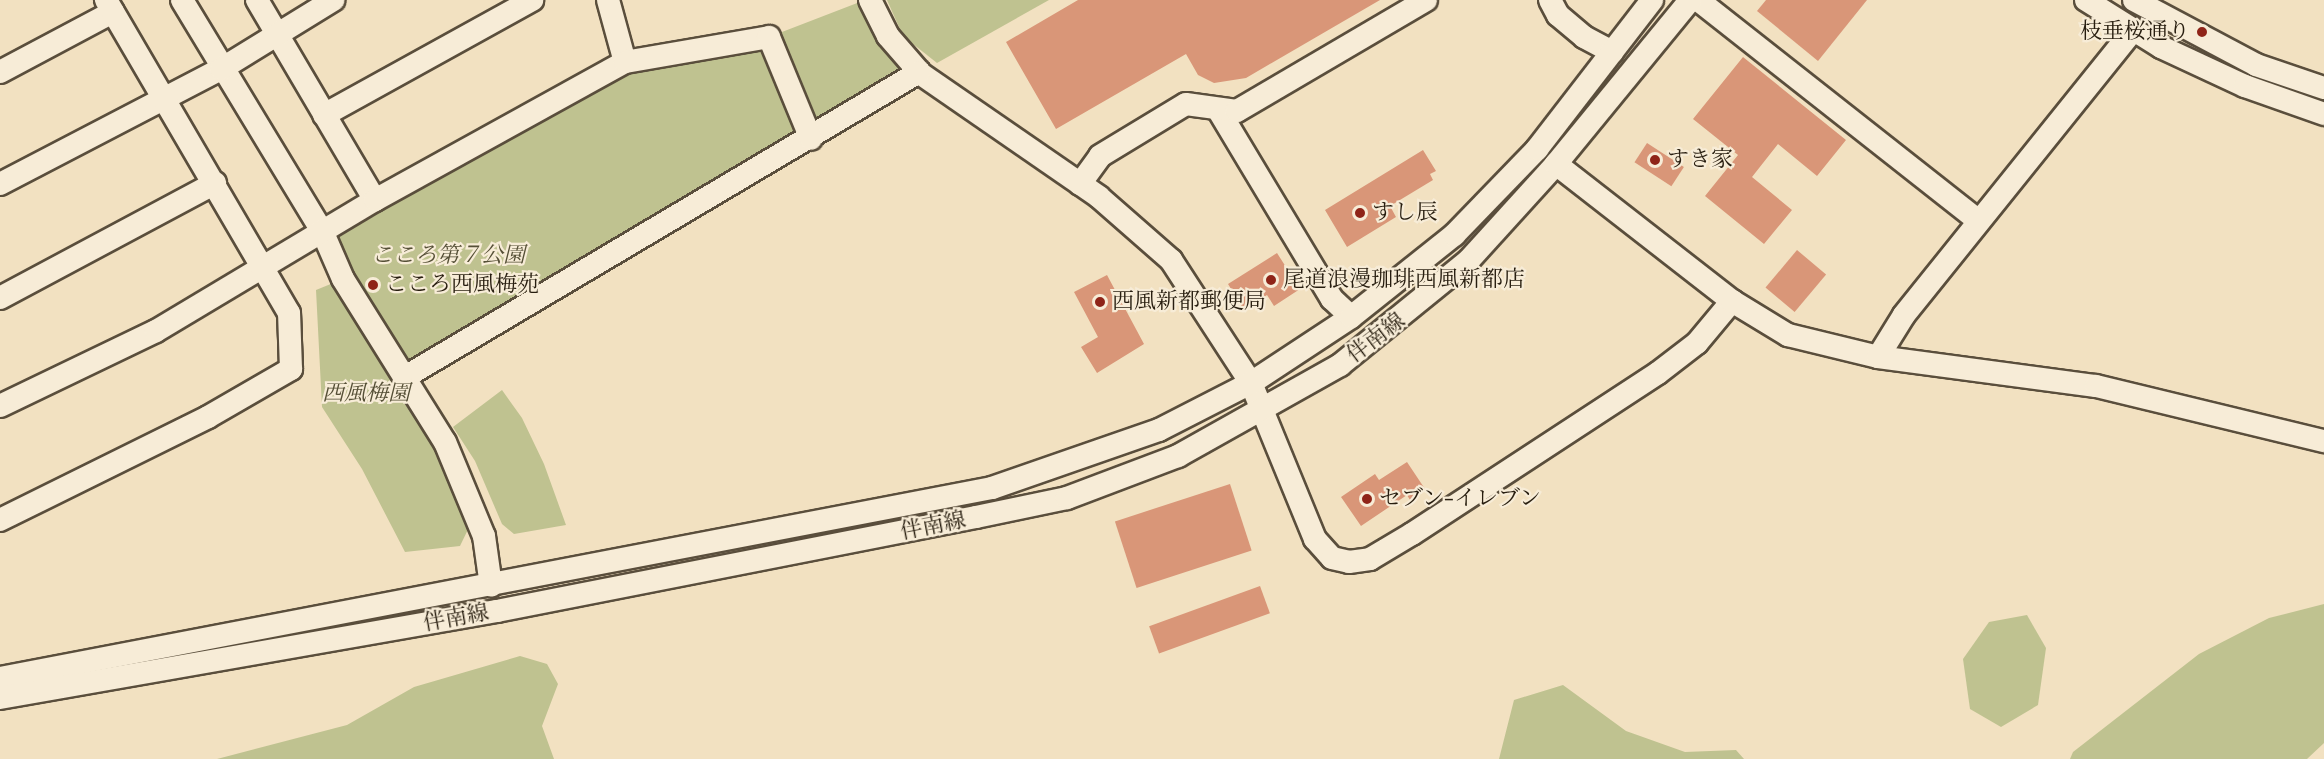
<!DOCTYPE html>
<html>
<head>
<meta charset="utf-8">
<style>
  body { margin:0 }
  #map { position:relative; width:2324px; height:759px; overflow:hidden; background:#f2e1c1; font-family:Cardo,"Noto Serif JP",serif }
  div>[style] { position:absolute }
  .green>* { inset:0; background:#bfc290 }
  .building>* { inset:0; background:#d99678; transform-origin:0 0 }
  .roads { filter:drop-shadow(2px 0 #5a4e3c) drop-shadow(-2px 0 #5a4e3c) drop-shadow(0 2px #5a4e3c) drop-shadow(0 -2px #5a4e3c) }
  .minor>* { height:22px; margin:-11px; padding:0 11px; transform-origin:11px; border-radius:11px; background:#f7ecd7 }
  .dots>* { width:16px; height:16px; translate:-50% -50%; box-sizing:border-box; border:3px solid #f7ecd7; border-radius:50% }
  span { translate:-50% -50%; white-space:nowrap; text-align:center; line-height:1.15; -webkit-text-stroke:4.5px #f7ecd7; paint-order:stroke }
  .poi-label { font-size:22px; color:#271d0f }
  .right { translate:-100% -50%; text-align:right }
  .left { translate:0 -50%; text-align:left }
  .park-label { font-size:22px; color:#554f36; font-style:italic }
  .street-label { font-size:22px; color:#271d0f }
</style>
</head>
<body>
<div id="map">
  <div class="green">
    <div style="clip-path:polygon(865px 0,919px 72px,406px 377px,475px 515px,460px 546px,405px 552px,362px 469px,322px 407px,316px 290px,343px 279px,323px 233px,625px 62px,769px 37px)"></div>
    <div style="clip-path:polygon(887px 0,1049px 0,937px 63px,903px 36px)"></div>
    <div style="clip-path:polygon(502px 390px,522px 418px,544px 464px,566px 525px,514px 534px,502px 524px,475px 461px,453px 427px)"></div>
    <div style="clip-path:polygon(2324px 604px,2324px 743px,2307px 759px,2070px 759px,2073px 752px,2199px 654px,2269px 618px)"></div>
    <div style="clip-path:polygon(2027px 615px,2046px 648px,2038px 705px,2001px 727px,1970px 709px,1963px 659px,1989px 622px)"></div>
    <div style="clip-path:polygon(520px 656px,547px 664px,558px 684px,542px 726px,554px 759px,217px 759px,347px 725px,414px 687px)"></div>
    <div style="clip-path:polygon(1563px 685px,1626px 731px,1685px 752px,1736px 750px,1744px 759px,1499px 759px,1514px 700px)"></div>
  </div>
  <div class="building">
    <div style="clip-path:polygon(1078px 0,1380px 0,1246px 78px,1214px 83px,1198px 75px,1186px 54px,1056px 129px,1006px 42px)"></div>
    <div style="clip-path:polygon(1766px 0,1867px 0,1818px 61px,1757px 11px)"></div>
    <div style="clip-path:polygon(1743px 57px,1846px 140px,1817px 176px,1778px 144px,1752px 177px,1792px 210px,1764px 244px,1705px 196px,1738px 155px,1693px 119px)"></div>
    <div style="left:1647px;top:143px;width:44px;height:23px;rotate:33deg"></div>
    <div style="clip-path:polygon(1423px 150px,1436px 171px,1430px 174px,1433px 180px,1390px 206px,1396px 217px,1347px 247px,1325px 210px)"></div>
    <div style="left:1797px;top:250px;width:38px;height:49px;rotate:40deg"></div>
    <div style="clip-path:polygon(1277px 253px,1300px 289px,1274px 306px,1267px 295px,1244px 310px,1228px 284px)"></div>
    <div style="clip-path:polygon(1107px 275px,1144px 344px,1097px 373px,1081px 347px,1098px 337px,1074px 292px)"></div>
    <div style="clip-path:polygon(1407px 462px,1425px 489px,1410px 500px,1407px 495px,1361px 526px,1341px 497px,1375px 474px,1379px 480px)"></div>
    <div style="left:1230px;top:484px;width:70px;height:121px;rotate:72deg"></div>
    <div style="left:1260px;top:586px;width:29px;height:118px;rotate:70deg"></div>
  </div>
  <div class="roads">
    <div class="minor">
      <div style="left:182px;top:0;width:272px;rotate:58.8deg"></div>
      <div style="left:323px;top:233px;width:50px;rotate:66.5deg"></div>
      <div style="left:343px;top:279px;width:192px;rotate:58deg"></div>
      <div style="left:445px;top:442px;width:102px;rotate:67.5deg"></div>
      <div style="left:484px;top:536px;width:50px;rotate:82deg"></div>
      <div style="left:257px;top:0;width:232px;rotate:59.5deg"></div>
      <div style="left:608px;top:0;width:64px;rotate:74.7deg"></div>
      <div style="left:870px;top:0;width:40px;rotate:63.4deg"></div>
      <div style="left:888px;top:36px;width:50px;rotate:49deg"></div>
      <div style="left:921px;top:74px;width:216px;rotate:34.6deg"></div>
      <div style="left:1099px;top:197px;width:96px;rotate:41.2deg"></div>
      <div style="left:1171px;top:260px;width:147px;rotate:57deg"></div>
      <div style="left:1251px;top:383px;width:169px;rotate:67.7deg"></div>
      <div style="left:1315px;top:539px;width:25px;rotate:48deg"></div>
      <div style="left:1332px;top:558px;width:17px;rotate:13deg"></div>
      <div style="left:1349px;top:562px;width:21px;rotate:-8deg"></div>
      <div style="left:1370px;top:559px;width:49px;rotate:-30.8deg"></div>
      <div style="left:1412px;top:534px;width:294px;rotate:-33.2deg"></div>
      <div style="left:1658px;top:373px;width:49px;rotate:-37.6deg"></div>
      <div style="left:1697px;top:343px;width:55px;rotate:-50.2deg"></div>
      <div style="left:1550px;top:0;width:17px;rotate:62deg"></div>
      <div style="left:1558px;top:15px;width:34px;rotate:40deg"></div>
      <div style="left:1584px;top:37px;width:32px;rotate:28deg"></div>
      <div style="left:1698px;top:0;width:357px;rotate:38.2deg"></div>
      <div style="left:2086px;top:0;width:89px;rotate:32.1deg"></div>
      <div style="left:2161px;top:47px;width:93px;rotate:24.9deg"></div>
      <div style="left:2245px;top:86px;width:84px;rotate:19.5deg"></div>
      <div style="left:2134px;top:0;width:138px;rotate:28deg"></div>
      <div style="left:2256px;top:65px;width:72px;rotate:18.7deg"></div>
      <div style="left:0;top:72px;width:128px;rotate:-28deg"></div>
      <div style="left:1219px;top:111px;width:219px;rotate:59deg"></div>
      <div style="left:1332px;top:299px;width:26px;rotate:43deg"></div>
      <div style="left:324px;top:115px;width:238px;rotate:-28.9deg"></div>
      <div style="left:1556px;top:164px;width:223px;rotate:37.9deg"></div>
      <div style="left:1732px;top:301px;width:66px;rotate:31.3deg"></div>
      <div style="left:1788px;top:335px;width:93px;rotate:13.7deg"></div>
      <div style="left:1878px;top:357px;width:220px;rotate:7.6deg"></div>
      <div style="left:2096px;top:386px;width:235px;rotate:13.6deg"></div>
      <div style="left:0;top:184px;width:249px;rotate:-27.5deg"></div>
      <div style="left:221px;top:69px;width:132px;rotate:-31.6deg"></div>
      <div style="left:1080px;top:184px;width:34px;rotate:-54deg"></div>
      <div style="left:1100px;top:156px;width:100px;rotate:-31.2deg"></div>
      <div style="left:1186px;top:104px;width:51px;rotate:7.8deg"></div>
      <div style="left:1237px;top:111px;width:219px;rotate:-30.4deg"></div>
      <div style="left:0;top:298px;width:244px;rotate:-28.1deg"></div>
      <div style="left:1878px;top:357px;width:49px;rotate:-58.2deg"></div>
      <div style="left:1904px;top:315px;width:366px;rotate:-51.2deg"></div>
      <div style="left:405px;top:377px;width:598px;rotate:-30.68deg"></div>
      <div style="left:0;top:406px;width:173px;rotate:-25.7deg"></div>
      <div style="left:156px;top:331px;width:255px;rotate:-30.9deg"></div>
      <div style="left:375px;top:200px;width:286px;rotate:-28.9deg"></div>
      <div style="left:625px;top:62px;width:146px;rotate:-9.8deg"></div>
      <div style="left:769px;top:37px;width:110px;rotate:67.6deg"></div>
      <div style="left:0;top:520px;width:232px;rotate:-26.3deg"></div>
      <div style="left:208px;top:417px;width:96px;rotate:-30deg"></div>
      <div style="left:291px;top:369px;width:56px;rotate:-92deg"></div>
      <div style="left:289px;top:313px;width:363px;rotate:-120.3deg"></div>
      <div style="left:0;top:678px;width:1010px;rotate:-10.84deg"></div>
      <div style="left:992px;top:488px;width:177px;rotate:-19.2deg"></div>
      <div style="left:1159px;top:430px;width:103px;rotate:-27.1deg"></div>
      <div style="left:1251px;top:383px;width:120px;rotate:-33.4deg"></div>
      <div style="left:1351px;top:317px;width:132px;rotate:-38.5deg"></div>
      <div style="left:1454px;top:235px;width:120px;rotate:-46deg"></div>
      <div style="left:1537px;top:149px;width:188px;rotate:-52.3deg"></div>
      <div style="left:0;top:698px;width:505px;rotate:-9.93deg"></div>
      <div style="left:497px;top:611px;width:488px;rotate:-11.1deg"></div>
      <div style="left:976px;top:517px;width:93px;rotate:-11.8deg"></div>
      <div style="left:1067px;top:498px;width:119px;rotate:-20.7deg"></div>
      <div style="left:1178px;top:456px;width:186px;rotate:-29.3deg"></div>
      <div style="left:1340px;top:365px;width:166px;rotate:-39.1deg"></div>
      <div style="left:1469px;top:260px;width:130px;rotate:-47.8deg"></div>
      <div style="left:1556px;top:164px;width:212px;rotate:-50.7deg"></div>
    </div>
  </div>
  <div class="dots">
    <div style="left:2202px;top:32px;background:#8f2418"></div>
    <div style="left:1655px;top:160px;background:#8f2418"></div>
    <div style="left:1360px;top:213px;background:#8f2418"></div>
    <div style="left:1271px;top:280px;background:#8f2418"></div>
    <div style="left:373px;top:285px;background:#8f2418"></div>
    <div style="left:1100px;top:302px;background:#8f2418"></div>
    <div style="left:1367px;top:499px;background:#8f2418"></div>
  </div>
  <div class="poi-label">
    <span class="right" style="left:2190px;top:32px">枝垂桜通り</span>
    <span class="left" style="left:1667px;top:160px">すき家</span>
    <span class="left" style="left:1372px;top:213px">すし辰</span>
    <span class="left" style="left:1283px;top:280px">尾道浪漫珈琲西風新都店</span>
    <span class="left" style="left:385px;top:285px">こころ西風梅苑</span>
    <span class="left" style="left:1112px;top:302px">西風新都郵便局</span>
    <span class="left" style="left:1379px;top:499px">セブン-イレブン</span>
  </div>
  <div class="park-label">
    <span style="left:448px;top:256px">こころ第７公園</span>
    <span style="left:366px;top:394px">西風梅園</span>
  </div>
  <div class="street-label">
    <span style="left:1376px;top:338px;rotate:-37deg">伴南線</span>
    <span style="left:933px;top:526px;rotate:-11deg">伴南線</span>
    <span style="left:456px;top:618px;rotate:-10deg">伴南線</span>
  </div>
</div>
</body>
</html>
